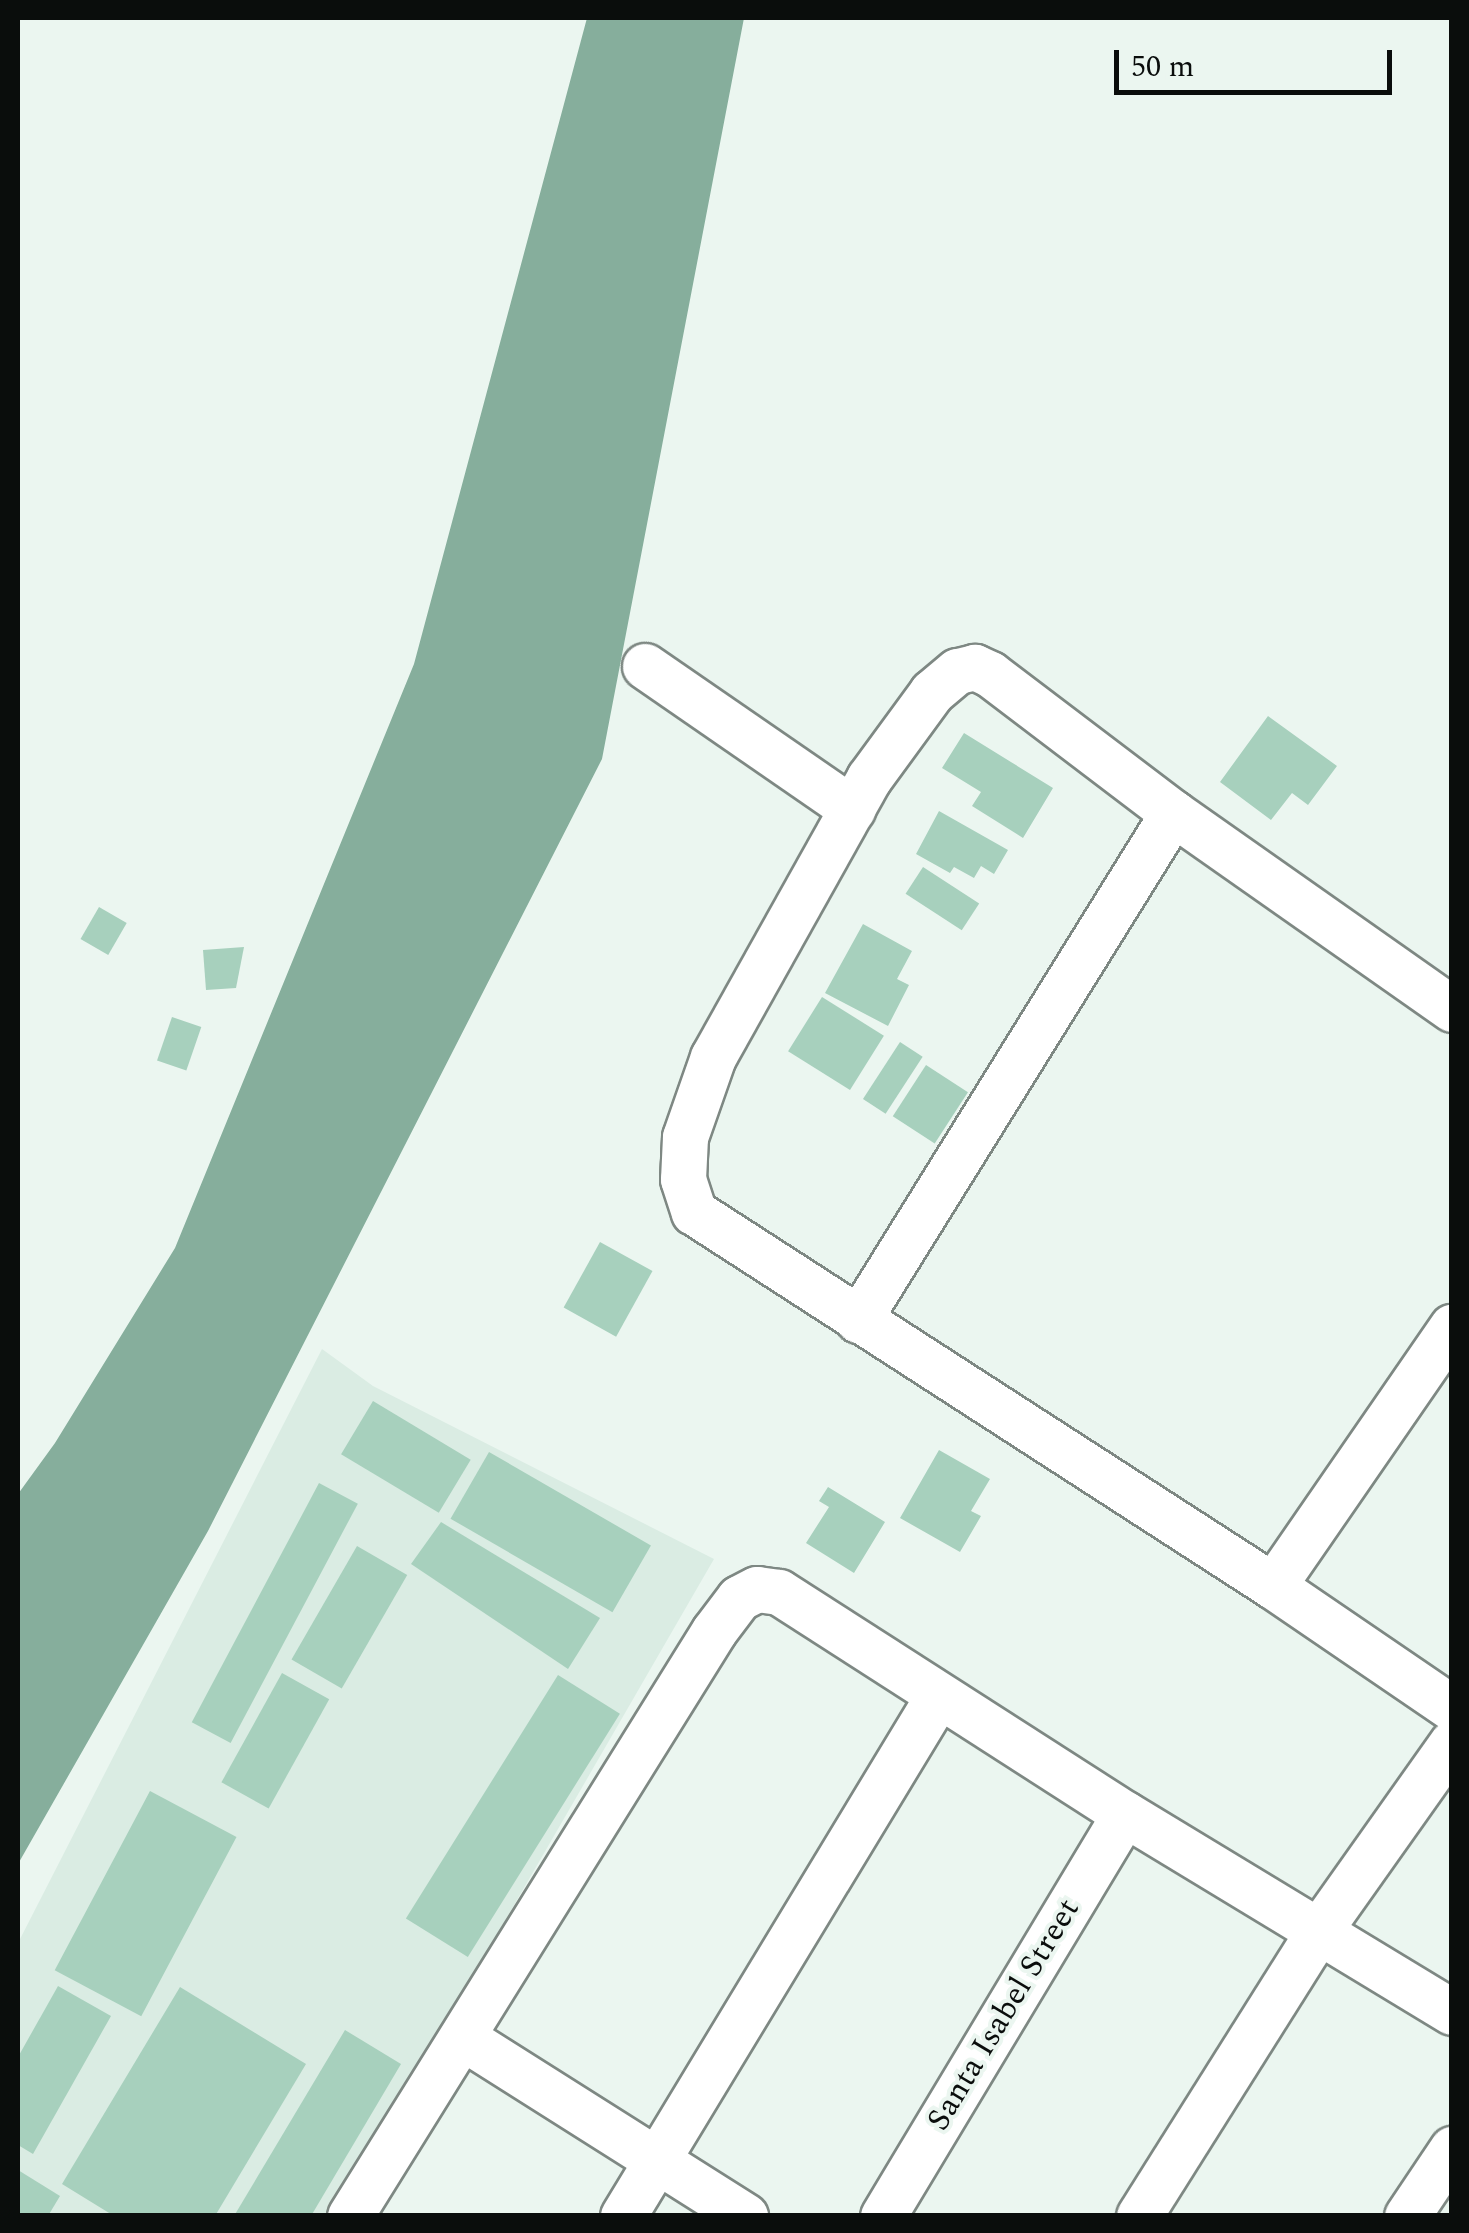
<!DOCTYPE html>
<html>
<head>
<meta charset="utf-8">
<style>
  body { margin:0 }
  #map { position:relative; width:1469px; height:2233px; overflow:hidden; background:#ebf6f0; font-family:Spectral,serif }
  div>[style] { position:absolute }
  .built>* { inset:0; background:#daece3 }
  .water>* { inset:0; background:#86ae9c }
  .building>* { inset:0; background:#a7d0bd; transform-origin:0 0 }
  .roads { filter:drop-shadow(2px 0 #7e8883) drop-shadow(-2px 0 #7e8883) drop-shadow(0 2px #7e8883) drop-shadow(0 -2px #7e8883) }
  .minor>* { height:45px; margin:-22.5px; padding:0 22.5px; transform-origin:22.5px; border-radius:22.5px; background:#fff }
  span { translate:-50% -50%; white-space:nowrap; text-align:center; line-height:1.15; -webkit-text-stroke:8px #ebf6f0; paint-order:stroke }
  .street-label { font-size:32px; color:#0a0d0c }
  .frame { position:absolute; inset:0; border:20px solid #0a0d0c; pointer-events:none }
  .scale { position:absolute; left:1114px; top:50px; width:278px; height:45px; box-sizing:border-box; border:5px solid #0a0d0c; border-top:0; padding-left:12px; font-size:30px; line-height:35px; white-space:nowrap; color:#0a0d0c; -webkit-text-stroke:8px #ebf6f0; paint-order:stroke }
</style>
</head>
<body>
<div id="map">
  <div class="built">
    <div style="clip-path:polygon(322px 1349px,373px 1386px,714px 1559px,335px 2215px,18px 2215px,18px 1943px)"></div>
  </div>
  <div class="water">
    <div style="clip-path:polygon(587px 18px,744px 18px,602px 759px,208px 1531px,18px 1864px,18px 1494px,55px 1443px,175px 1248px,414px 664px)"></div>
  </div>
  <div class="building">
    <div style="clip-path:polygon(1268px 716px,1337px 766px,1308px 805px,1292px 793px,1271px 820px,1220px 782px)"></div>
    <div style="clip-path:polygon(964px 733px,1053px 788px,1023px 838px,972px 806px,981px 792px,942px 768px)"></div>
    <div style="clip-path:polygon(939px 811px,1008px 850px,994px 874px,981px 866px,974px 878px,954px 867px,950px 873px,916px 854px)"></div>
    <div style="left:923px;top:867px;width:67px;height:32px;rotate:33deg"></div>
    <div style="left:99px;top:907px;width:32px;height:37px;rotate:30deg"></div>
    <div style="clip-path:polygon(863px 924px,912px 951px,897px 979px,909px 985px,888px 1026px,825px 993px)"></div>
    <div style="clip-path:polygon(244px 947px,236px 988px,206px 990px,203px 950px)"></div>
    <div style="left:822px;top:997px;width:73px;height:64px;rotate:32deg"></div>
    <div style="left:172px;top:1017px;width:31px;height:46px;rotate:19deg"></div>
    <div style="left:900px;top:1042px;width:27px;height:68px;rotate:33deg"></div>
    <div style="left:926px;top:1065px;width:50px;height:61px;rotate:33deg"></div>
    <div style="left:600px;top:1242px;width:60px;height:75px;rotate:29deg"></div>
    <div style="left:373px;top:1401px;width:114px;height:62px;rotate:31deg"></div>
    <div style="clip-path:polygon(939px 1450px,990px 1479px,971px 1511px,981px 1516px,960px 1552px,900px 1518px)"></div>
    <div style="left:489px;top:1452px;width:187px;height:77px;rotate:30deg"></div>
    <div style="left:319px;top:1483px;width:44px;height:271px;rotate:28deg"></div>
    <div style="clip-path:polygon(828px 1487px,885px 1522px,854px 1573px,806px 1543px,829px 1507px,819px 1501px)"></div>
    <div style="clip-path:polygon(441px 1522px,600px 1618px,568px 1669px,411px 1564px)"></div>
    <div style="left:357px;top:1546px;width:58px;height:131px;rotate:30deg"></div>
    <div style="left:282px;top:1673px;width:54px;height:125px;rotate:29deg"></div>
    <div style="left:558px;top:1675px;width:73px;height:287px;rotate:32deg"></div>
    <div style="left:150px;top:1791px;width:98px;height:203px;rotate:28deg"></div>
    <div style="clip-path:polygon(58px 1986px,111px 2016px,33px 2154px,18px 2145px,18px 2057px)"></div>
    <div style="clip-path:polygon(180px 1987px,306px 2064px,215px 2216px,114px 2216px,62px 2184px)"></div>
    <div style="clip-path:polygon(345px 2030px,401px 2064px,311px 2216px,234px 2216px)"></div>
    <div style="clip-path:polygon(18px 2170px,60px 2196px,48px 2216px,18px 2216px)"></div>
  </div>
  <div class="roads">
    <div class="minor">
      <div style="left:645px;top:666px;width:252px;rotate:34.6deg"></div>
      <div style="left:1452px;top:1009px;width:341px;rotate:-144.9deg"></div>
      <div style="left:1173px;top:813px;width:230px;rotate:-142.8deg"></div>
      <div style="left:990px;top:674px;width:17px;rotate:-155deg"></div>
      <div style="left:975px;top:667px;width:18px;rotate:167deg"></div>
      <div style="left:957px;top:671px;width:33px;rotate:140deg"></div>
      <div style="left:932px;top:692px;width:107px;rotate:126.2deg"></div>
      <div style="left:869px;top:778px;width:320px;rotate:119.2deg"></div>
      <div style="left:713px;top:1057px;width:85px;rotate:109.3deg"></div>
      <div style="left:685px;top:1137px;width:42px;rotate:92.7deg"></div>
      <div style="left:683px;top:1179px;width:35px;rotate:72deg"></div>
      <div style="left:694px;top:1212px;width:689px;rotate:32.86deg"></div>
      <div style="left:1273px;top:1586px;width:217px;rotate:34.3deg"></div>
      <div style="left:858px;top:1320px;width:597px;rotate:-58.15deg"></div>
      <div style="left:1273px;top:1586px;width:315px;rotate:-55.4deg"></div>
      <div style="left:462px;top:2037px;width:335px;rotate:32.3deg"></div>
      <div style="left:350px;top:2216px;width:689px;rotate:-58.11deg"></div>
      <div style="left:714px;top:1631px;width:41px;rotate:-52.9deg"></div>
      <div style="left:739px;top:1598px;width:20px;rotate:-27deg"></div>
      <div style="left:757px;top:1589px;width:22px;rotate:8deg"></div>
      <div style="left:779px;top:1592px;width:411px;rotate:32.7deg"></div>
      <div style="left:1125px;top:1814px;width:382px;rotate:31.2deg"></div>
      <div style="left:623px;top:2216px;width:608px;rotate:-58.79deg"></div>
      <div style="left:883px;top:2216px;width:469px;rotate:-59deg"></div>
      <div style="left:1139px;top:2216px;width:336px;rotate:-57.8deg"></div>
      <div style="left:1318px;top:1932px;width:232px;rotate:-54.7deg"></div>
      <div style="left:1407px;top:2216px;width:81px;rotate:-56.1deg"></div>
    </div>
  </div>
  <div class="street-label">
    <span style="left:1004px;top:2015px;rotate:-59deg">Santa Isabel Street</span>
  </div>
  <div class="frame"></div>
  <div class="scale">50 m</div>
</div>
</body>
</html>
